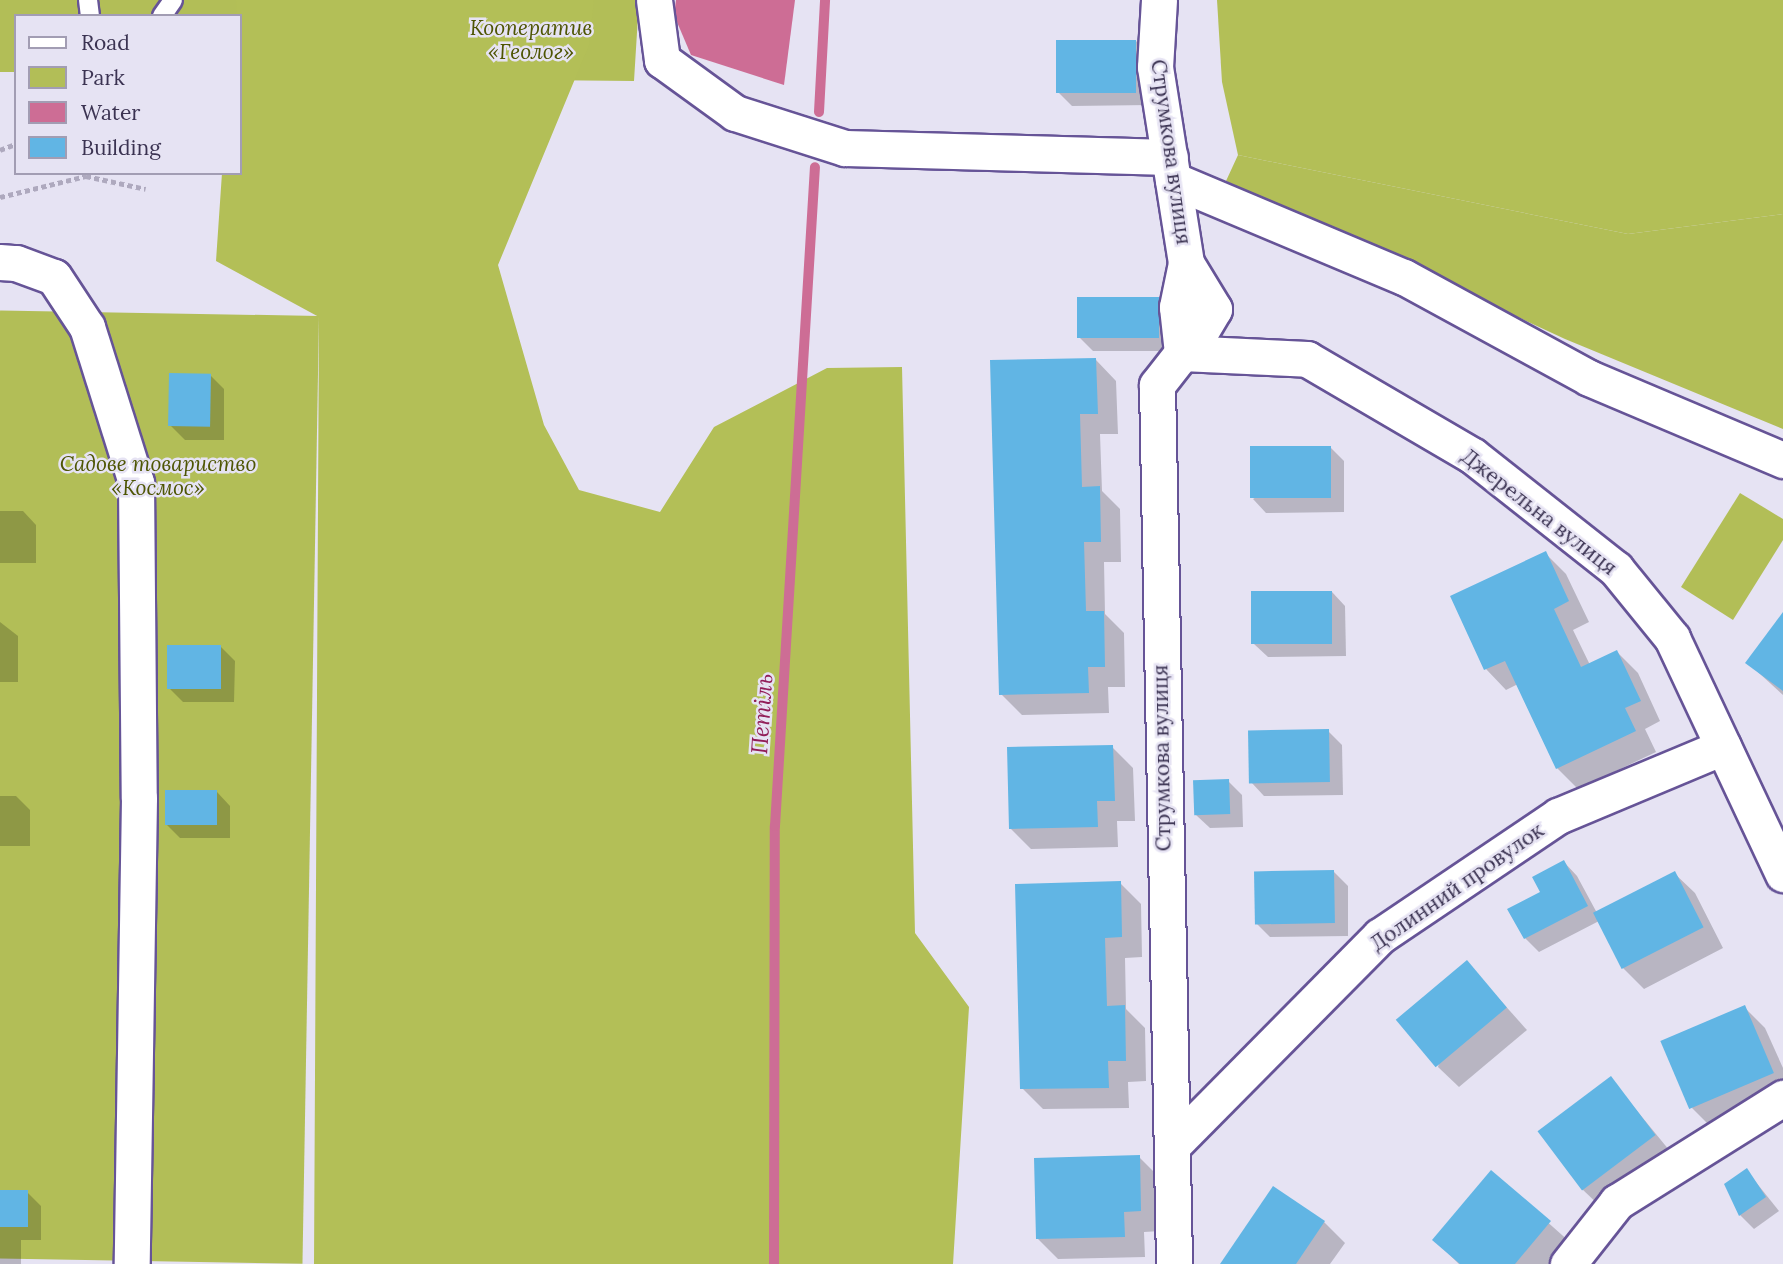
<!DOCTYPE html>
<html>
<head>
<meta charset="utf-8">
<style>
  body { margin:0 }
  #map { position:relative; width:1783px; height:1264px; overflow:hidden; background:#e6e3f3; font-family:Lora,serif }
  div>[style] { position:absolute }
  .green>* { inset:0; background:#b2be57; transform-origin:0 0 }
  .forest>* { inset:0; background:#b3bf57 }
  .water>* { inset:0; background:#cd6d95 }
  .shadow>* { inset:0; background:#0003 }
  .stream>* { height:10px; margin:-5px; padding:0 5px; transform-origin:5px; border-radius:5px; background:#cd6d95 }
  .building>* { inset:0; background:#61b5e4; transform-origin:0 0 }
  .path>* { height:4.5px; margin-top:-2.25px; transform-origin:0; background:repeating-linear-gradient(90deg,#aea9be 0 5px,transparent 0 8.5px) }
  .roads { filter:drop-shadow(2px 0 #665497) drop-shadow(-2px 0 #665497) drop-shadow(0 2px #665497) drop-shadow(0 -2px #665497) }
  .lane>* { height:18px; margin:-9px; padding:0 9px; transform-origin:9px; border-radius:9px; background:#fff }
  .street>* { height:35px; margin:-17.5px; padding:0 17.5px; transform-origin:17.5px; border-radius:17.5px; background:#fff }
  span { translate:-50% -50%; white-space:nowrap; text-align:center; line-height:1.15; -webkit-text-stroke:5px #e6e3f3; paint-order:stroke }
  .park-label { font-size:21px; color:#4e5503; font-style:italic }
  .street-label { font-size:21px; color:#3b3352 }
  .water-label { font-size:23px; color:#911d58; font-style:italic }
  .legend { position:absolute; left:14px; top:14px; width:228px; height:161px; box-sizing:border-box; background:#e6e3f3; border:2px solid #a29db3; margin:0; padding:9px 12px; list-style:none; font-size:21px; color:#3b3352 }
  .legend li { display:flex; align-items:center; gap:14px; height:35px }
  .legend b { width:35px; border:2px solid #a29db3 }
</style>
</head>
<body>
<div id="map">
  <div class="green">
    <div style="clip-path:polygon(0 0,639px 0,634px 81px,240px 77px,240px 16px,16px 16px,16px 72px,0 72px)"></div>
    <div style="clip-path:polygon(1238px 155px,1628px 234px,1783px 214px,1783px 429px,1565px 339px,1226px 181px)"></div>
    <div style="left:319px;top:316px;width:948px;height:319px;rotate:91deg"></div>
    <div style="clip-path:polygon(1740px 493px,1783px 519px,1783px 540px,1733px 620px,1681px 587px)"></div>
  </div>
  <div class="forest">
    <div style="clip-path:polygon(236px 0,594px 0,589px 45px,498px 265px,544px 425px,579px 490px,660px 512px,714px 427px,827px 368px,902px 367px,915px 933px,969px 1007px,953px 1264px,314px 1264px,319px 317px,216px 261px,222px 173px,240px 173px)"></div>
    <div style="clip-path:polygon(1217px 0,1783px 0,1783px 214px,1628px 234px,1238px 155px,1222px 82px)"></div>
  </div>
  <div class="water">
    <div style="clip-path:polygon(676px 0,795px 0,784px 85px,691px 55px,674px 15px)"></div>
  </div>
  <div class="shadow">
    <div style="clip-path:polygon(1136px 41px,1149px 55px,1150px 105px,1072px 106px,1058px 92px)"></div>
    <div style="clip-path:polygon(1158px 299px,1172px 312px,1173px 351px,1093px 351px,1079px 337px)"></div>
    <div style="clip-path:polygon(1096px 360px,1116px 381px,1118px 434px,1100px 434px,1102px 491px,1120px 509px,1121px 562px,1104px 562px,1105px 614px,1124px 633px,1125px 687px,1108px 687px,1109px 713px,1022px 715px,1001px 694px,992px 362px)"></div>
    <div style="clip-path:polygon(210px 375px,224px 389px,224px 440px,185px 440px,171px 426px)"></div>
    <div style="clip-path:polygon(1330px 447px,1344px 461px,1344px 512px,1266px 513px,1253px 499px)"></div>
    <div style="clip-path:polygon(0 511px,23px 511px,36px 525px,36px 563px,0 563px)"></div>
    <div style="clip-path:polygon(1545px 553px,1566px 574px,1589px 622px,1573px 630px,1590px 665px,1617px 652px,1638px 673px,1660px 721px,1645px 729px,1656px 752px,1578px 789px,1557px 768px,1518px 684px,1506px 690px,1486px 669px)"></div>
    <div style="clip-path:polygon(1332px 592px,1345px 606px,1346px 656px,1268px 657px,1254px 644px)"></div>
    <div style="clip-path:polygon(1783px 615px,1783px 695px,1748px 663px)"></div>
    <div style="clip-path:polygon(0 622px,18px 636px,18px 682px,0 682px)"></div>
    <div style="clip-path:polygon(221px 647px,235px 661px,234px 702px,183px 702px,169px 688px)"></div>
    <div style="clip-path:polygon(1328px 731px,1342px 745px,1343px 795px,1264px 796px,1251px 782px)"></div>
    <div style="clip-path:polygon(1112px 747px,1133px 768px,1135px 821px,1117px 821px,1118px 847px,1031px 849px,1010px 828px)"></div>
    <div style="clip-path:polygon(1228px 781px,1242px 795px,1243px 827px,1210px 828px,1196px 815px)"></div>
    <div style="clip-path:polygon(217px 792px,230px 806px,230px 838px,180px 838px,166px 824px)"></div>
    <div style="clip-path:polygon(0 796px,16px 796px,30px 810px,30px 846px,0 846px)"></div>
    <div style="clip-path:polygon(1564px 862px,1577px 876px,1597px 913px,1674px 873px,1695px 893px,1723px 948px,1644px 989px,1623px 968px,1599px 921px,1539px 952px,1525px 938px,1542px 893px)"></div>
    <div style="clip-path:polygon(1334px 872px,1348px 886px,1348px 936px,1270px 937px,1256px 923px)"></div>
    <div style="clip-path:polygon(1120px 883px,1141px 904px,1142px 957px,1125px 958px,1126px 1009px,1145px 1028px,1146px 1081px,1128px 1082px,1129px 1108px,1043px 1109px,1022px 1088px)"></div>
    <div style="clip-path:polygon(1467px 963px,1527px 1030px,1459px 1087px,1438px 1067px)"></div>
    <div style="clip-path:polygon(1744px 1007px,1765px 1028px,1783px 1068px,1783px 1098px,1713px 1129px,1692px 1108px)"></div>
    <div style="clip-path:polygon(1610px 1078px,1674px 1156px,1603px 1209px,1582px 1189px)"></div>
    <div style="clip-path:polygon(1139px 1157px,1160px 1178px,1161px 1231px,1144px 1232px,1145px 1257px,1058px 1259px,1037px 1238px)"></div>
    <div style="clip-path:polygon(1747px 1171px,1779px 1211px,1754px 1229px,1740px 1215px)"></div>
    <div style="clip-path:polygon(1491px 1172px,1571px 1243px,1553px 1264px,1459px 1264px,1434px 1240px)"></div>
    <div style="clip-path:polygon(0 1192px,27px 1192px,41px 1206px,41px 1240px,21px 1240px,21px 1264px,0 1264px)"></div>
    <div style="clip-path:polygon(1324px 1222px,1345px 1243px,1330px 1264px,1226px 1264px)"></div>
  </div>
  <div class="stream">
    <div style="left:819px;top:112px;width:112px;rotate:-86.9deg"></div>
    <div style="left:774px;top:1264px;width:438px;rotate:-89.9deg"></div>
    <div style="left:775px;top:826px;width:660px;rotate:-86.53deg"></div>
  </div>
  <div class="building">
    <div style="left:1056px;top:40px;width:80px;height:53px"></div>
    <div style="left:1077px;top:297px;width:82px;height:41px"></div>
    <div style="clip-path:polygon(1096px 358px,1098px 414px,1080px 414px,1082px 487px,1100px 486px,1101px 542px,1084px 542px,1086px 611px,1104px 611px,1105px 667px,1088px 667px,1089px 693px,999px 695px,990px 360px)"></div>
    <div style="left:169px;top:373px;width:42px;height:53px;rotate:1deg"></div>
    <div style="left:1331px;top:446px;width:52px;height:81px;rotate:90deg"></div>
    <div style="clip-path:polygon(1546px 551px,1569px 601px,1554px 609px,1581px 667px,1617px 650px,1641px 701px,1625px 708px,1636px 731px,1556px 769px,1505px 661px,1484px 670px,1450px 596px)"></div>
    <div style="left:1251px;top:591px;width:81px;height:53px"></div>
    <div style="clip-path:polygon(1783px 612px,1783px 691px,1745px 663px)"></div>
    <div style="left:167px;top:645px;width:54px;height:44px"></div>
    <div style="left:1329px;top:729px;width:53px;height:81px;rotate:89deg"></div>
    <div style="clip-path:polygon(1113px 745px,1115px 801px,1097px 801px,1098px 827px,1009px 829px,1007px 747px)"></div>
    <div style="left:1229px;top:779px;width:35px;height:36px;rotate:88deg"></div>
    <div style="left:165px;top:790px;width:52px;height:35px"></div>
    <div style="clip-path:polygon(1564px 860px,1588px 906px,1524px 939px,1507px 909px,1540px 892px,1532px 877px)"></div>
    <div style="left:1334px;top:870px;width:53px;height:80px;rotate:89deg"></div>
    <div style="left:1675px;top:871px;width:63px;height:92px;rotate:63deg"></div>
    <div style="clip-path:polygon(1121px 881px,1122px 937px,1105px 938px,1107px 1006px,1125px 1005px,1126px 1061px,1108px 1061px,1109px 1088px,1020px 1089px,1015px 884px)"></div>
    <div style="left:1467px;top:960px;width:62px;height:93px;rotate:50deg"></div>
    <div style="left:1745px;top:1005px;width:74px;height:92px;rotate:67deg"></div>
    <div style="left:1611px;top:1076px;width:74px;height:92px;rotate:53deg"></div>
    <div style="clip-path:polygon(1140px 1155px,1141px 1211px,1124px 1212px,1125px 1237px,1036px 1239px,1034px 1158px)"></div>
    <div style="clip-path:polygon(1747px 1168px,1766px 1197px,1739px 1216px,1724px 1184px)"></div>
    <div style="clip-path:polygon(1491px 1170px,1551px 1221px,1515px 1264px,1460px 1264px,1432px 1240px)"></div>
    <div style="clip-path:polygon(1273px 1186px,1325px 1221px,1296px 1264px,1220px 1264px)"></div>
    <div style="left:0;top:1190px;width:28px;height:37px"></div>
  </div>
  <div class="path">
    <div style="left:0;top:150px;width:17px;rotate:-21deg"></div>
    <div style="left:0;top:197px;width:89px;rotate:-13.7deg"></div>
    <div style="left:86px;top:176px;width:61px;rotate:12.2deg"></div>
  </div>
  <div class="roads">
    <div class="lane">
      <div style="left:88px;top:0;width:16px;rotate:83deg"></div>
      <div style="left:162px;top:16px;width:19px;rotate:-55deg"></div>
    </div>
    <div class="street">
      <div style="left:654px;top:0;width:61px;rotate:82.4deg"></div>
      <div style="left:662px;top:60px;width:90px;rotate:36deg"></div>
      <div style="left:735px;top:113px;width:115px;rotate:17.7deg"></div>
      <div style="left:845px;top:148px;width:325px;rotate:1.6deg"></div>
      <div style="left:1159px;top:0;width:67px;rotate:93.4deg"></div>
      <div style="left:1155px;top:67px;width:198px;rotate:81deg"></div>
      <div style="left:1186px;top:263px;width:45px;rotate:101.6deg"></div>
      <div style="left:1177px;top:307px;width:46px;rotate:83.8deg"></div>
      <div style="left:1182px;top:353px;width:41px;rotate:128deg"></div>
      <div style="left:1157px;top:385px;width:879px;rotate:88.89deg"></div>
      <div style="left:1173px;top:180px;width:251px;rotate:22.8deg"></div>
      <div style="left:1404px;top:277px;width:211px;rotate:28.6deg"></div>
      <div style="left:1589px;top:378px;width:211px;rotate:22.9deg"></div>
      <div style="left:0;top:262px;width:16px;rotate:4deg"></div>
      <div style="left:16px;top:263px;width:40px;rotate:20.2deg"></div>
      <div style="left:54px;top:277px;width:60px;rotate:56.6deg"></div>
      <div style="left:87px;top:327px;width:163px;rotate:72.5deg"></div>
      <div style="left:136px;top:482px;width:316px;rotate:89.5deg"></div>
      <div style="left:139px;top:798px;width:466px;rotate:90.9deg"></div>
      <div style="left:1186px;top:263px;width:54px;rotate:58.7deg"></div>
      <div style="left:1214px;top:309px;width:51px;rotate:120.6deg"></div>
      <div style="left:1182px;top:353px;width:125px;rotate:2.7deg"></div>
      <div style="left:1307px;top:359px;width:192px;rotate:30.3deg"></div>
      <div style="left:1473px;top:456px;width:182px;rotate:38.3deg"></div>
      <div style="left:1616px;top:569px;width:89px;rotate:50.9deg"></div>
      <div style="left:1672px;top:638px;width:261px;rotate:64.8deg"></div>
      <div style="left:1173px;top:1145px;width:294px;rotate:-45.3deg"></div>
      <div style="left:1380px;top:936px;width:215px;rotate:-34deg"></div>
      <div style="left:1558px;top:816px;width:179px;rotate:-22.7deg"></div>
      <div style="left:1568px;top:1264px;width:79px;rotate:-51.7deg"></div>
      <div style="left:1617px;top:1202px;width:196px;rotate:-32.1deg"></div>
    </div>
  </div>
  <div class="park-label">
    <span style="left:531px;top:40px">Кооператив<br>«Геолог»</span>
    <span style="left:158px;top:476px">Садове товариство<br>«Космос»</span>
  </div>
  <div class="street-label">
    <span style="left:1171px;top:152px;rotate:82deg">Струмкова вулиця</span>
    <span style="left:1539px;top:512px;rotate:38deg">Джерельна вулиця</span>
    <span style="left:1162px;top:758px;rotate:-91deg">Струмкова вулиця</span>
    <span style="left:1457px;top:887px;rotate:-35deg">Долинний провулок</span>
  </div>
  <div class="water-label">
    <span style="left:762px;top:714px;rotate:-86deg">Петіль</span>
  </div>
  <ul class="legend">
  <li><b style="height:9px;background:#fff"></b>Road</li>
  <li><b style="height:19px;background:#b2be57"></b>Park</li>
  <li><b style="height:19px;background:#cd6d95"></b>Water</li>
  <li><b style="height:19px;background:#61b5e4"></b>Building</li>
  </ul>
</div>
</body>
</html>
